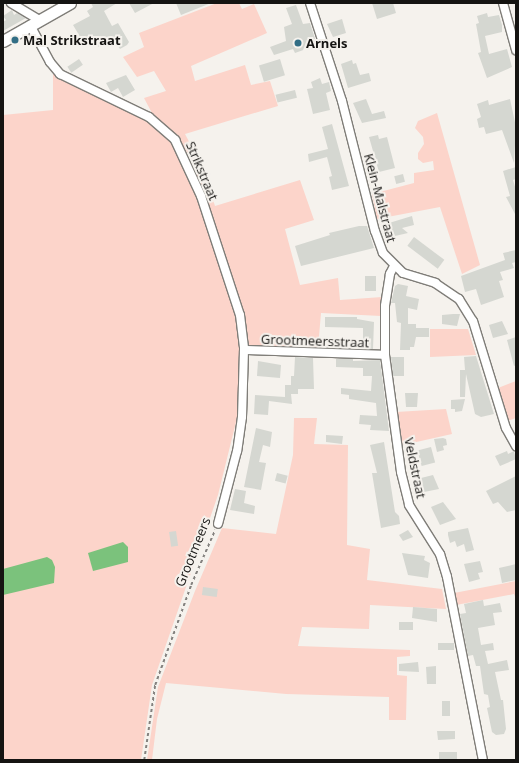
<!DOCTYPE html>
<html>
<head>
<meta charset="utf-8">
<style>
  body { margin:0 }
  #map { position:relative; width:519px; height:763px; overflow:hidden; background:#f5f2ed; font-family:"Open Sans",sans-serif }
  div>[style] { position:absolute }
  .green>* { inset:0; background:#fcd4ca }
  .water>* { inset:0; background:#7bc27c }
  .building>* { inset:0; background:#d5d7d1; transform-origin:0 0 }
  .path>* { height:1.5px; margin-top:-0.75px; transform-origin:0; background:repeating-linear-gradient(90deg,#84827f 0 3px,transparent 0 6px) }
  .roads { filter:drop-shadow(1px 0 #7f7d78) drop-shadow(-1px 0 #7f7d78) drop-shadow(0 1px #7f7d78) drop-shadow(0 -1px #7f7d78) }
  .street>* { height:8px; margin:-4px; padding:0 4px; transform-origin:4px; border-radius:4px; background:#fff }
  .secondary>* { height:11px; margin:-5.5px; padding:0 5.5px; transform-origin:5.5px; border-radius:5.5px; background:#fff }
  .dots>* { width:11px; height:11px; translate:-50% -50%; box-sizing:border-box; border:2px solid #f5f2ed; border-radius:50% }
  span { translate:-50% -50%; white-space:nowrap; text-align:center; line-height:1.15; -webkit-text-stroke:4px #f5f2ed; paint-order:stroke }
  .poi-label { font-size:13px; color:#151412; font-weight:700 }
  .left { translate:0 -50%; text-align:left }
  .street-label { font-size:13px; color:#151412 }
  .frame { position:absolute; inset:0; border:4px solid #151412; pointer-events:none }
</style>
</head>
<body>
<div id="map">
  <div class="green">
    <div style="clip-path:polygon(217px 3px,239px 3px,242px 9px,254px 4px,267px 33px,191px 66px,195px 81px,245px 65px,251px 85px,270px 81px,278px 106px,185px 134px,202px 166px,215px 206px,300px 180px,314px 220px,285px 229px,300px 285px,338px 278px,340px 300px,382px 297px,381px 316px,321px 313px,318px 348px,247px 345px,206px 199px,189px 155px,177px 137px,153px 115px,144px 98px,166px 91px,154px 71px,137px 77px,123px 57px,144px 47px,139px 33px)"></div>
    <div style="clip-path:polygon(53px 73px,143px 116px,174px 143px,183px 161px,218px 258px,237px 318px,241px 352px,237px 418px,218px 495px,152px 685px,141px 760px,3px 760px,3px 115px,53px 110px)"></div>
    <div style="clip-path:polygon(437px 113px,480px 265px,462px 274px,440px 207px,377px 219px,372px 194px,414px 183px,414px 173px,434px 170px,433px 161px,423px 163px,418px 159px,418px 153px,424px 144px,423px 137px,415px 128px,418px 121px)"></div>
    <div style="clip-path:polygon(430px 329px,468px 329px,476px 355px,430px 357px)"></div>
    <div style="clip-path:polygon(516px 381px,516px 418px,507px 421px,498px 388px)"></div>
    <div style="clip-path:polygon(446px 409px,452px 434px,403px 445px,396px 412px)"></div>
    <div style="clip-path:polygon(294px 418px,317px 418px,314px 444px,348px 445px,347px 545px,370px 549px,367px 580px,442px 589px,446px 609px,370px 605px,369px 629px,302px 627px,298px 646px,410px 650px,410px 656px,397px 657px,397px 675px,407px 676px,406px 720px,389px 720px,389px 697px,286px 694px,166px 683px,157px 719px,152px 760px,147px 760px,158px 687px,195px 591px,222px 528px,276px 534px,293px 455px)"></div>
    <div style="clip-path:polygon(516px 581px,516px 599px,514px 594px,456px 605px,454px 593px)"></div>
  </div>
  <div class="water">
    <div style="clip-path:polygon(123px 542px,128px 547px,128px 562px,93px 571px,88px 553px)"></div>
    <div style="clip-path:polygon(47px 557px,52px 560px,55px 567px,54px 583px,3px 595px,3px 569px)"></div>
  </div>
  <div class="building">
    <div style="clip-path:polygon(91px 3px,117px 3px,104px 11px,112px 26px,118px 23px,129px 42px,127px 45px,120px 49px,112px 38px,98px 47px,91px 35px,82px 40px,73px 25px,90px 16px,87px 11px,93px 7px)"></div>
    <div style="clip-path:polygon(129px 3px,154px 3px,135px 13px)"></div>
    <div style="clip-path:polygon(176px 3px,211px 3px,181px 15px)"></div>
    <div style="clip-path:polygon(372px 3px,393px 3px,396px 13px,377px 19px)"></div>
    <div style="clip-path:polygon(296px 5px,303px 24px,310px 23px,317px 45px,295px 53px,293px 49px,274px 55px,270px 47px,286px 41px,284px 27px,292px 24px,286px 8px)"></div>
    <div style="clip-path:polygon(12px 10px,14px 15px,17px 13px,26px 18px,3px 31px,3px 22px,6px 20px,3px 16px)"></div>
    <div style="clip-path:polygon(487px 13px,488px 17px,499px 15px,502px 25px,502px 32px,485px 36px,489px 54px,507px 49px,512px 67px,487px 78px,478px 53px,481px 52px,476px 24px,479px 23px,477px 16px)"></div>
    <div style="clip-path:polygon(342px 19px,346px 33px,333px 37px,327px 24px)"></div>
    <div style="left:79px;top:59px;width:7px;height:14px;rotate:56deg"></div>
    <div style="left:280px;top:59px;width:17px;height:22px;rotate:73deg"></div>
    <div style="clip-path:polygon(352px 60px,353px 64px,356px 63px,360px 75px,369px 73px,371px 81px,348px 88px,341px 64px)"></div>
    <div style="clip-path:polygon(126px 75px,135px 90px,123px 97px,118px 88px,111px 92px,106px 83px)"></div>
    <div style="clip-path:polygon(320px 78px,322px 84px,329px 82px,331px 91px,326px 93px,330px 110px,313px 114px,307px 89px,313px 88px,311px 82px)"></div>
    <div style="left:295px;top:90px;width:8px;height:20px;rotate:76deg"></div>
    <div style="clip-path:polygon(366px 99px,372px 114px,384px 111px,386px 118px,362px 123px,353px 103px)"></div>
    <div style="clip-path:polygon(510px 99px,516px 127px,514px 163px,502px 130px,486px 134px,484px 127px,479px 128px,477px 119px,481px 117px,477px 104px,488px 100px,489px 105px)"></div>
    <div style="clip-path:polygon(332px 124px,349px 186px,332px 190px,329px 177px,332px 176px,327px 157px,309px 162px,308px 154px,328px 149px,322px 127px)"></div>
    <div style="clip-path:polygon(378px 135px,379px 139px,387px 137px,395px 168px,379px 172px,369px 137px)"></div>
    <div style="clip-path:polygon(516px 167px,516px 179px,513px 180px,516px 190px,515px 214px,506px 197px,510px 196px,503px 171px)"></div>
    <div style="left:403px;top:174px;width:8px;height:9px;rotate:76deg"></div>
    <div style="clip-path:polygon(412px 216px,414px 225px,402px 228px,408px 233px,395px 236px,389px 223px)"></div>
    <div style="clip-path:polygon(359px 226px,367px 226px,374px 248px,301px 266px,295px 246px,330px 235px,329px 233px)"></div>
    <div style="left:414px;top:237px;width:38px;height:11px;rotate:37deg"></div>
    <div style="clip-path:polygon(516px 250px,516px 262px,512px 263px,514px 268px,500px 272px,503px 280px,499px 281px,504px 297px,481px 305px,476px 289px,465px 292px,461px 276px,505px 260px,503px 253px)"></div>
    <div style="left:365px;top:276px;width:11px;height:15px"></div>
    <div style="clip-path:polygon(398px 284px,408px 286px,406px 296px,419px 299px,417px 310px,408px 308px,408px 324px,416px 324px,416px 328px,429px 328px,429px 337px,416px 337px,414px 347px,410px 347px,410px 350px,400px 350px,401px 323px,397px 322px,395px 303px,391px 303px,395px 286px)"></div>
    <div style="clip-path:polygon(453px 314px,460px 314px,457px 326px,442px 324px,442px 315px)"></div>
    <div style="clip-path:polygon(325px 317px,357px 317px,357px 319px,374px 322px,373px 349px,354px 348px,354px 341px,363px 341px,363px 328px,325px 327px)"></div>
    <div style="clip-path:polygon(502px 321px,508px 334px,493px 338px,489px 325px)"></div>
    <div style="clip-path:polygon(516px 337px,516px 365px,514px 366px,507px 340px)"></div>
    <div style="clip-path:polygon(476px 356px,494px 414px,481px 417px,475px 414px,466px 374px,465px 397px,460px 397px,460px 370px,465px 370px,464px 357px)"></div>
    <div style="clip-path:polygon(295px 357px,313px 358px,314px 389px,298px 389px,298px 394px,291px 394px,292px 404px,269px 401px,268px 415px,254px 414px,255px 395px,285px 397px,285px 385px,291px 385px,291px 376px,294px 376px)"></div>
    <div style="clip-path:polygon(391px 357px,404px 357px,404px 376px,393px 376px)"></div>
    <div style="clip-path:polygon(336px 359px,353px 359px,353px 361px,380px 360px,389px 431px,370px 430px,371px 425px,359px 424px,360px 415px,377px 416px,376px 403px,349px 399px,349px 395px,341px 394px,341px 388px,371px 391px,372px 376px,363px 376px,363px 368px,336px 367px)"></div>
    <div style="clip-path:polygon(258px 361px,281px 365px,280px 378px,257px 376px)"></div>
    <div style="clip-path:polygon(405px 393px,418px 393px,417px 407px,406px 407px)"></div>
    <div style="clip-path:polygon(465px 399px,462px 411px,455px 412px,455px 409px,451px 409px,451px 400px)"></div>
    <div style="clip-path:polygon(256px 428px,272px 432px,270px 447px,263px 445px,259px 462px,266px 463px,261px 490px,244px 487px)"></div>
    <div style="clip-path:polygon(326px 435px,343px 436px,342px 444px,326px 442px)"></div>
    <div style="clip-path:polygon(443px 438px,446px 439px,447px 445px,443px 446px,444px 450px,437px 452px,434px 439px)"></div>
    <div style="clip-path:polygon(384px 442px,395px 512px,399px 516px,400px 524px,381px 528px,372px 473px,377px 473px,370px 445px)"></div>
    <div style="left:431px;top:447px;width:16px;height:14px;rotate:75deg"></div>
    <div style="clip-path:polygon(507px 451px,508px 454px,514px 451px,516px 459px,500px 466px,495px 456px)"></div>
    <div style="left:277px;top:473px;width:11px;height:8px;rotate:15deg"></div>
    <div style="clip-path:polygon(433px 475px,439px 489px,424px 492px,421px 478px)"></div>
    <div style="clip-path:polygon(516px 476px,516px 510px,507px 512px,498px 502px,493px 504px,486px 491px)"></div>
    <div style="clip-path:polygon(235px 489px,246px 491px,244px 503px,255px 506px,254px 514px,230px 510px)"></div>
    <div style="clip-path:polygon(443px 502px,456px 519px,440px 525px,431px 507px)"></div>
    <div style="clip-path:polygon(468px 528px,474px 550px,466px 552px,464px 544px,457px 547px,455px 541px,450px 543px,448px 535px,448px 532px)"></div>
    <div style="clip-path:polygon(408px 530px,413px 537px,403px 541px,399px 535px)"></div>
    <div style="left:176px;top:531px;width:15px;height:7px;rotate:82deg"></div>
    <div style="clip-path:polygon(402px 553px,425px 556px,424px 560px,430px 563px,428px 578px,408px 575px)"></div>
    <div style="clip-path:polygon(480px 561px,483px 572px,478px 573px,480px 579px,469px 582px,464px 564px)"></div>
    <div style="clip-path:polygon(516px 564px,516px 580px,502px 583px,499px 568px)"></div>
    <div style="left:203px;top:587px;width:15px;height:8px;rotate:8deg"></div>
    <div style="clip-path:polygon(483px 600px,484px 606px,500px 603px,502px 612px,493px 613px,495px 625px,478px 628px,481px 645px,493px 643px,494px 650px,485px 651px,488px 664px,507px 660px,509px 670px,495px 672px,501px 700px,503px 700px,506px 729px,504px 734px,496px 735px,492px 732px,487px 708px,490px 707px,488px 695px,484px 694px,480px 666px,476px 666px,473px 655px,468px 656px,460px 614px,466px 613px,464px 604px)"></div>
    <div style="clip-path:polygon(413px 607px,437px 609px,437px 622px,412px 618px)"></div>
    <div style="left:399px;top:622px;width:14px;height:8px"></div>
    <div style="left:438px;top:643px;width:16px;height:7px"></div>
    <div style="clip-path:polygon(418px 662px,419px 672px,399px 671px,399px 664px)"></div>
    <div style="clip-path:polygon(436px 666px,436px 684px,427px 684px,426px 667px)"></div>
    <div style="left:442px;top:701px;width:8px;height:15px"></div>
    <div style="clip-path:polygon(437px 731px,455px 731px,455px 739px,438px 740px)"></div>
    <div style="left:439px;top:752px;width:18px;height:8px"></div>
  </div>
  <div class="path">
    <div style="left:144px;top:760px;width:76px;rotate:-81.7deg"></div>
    <div style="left:155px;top:685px;width:106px;rotate:-70.2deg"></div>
    <div style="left:191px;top:585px;width:60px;rotate:-66.4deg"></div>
  </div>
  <div class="roads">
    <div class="street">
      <div style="left:11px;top:3px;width:33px;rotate:31deg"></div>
      <div style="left:310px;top:3px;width:103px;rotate:71.9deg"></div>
      <div style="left:342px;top:101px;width:134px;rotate:75.8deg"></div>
      <div style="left:375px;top:231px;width:23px;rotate:70deg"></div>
      <div style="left:383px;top:253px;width:28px;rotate:45deg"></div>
      <div style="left:403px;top:273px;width:34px;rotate:17deg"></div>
      <div style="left:435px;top:283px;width:29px;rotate:34deg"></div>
      <div style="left:459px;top:299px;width:26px;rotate:58deg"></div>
      <div style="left:473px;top:321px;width:112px;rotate:72.9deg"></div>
      <div style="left:506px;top:428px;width:21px;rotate:61deg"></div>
      <div style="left:503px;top:3px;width:49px;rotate:74.5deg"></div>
      <div style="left:30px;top:25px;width:42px;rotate:61.6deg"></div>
      <div style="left:50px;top:62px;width:16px;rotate:50deg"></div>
      <div style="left:60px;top:74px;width:99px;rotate:25.8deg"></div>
      <div style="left:149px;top:117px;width:35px;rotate:41deg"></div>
      <div style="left:175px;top:140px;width:62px;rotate:65.1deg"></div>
      <div style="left:201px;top:196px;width:125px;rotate:71.9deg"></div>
      <div style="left:240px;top:315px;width:35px;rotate:83deg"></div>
      <div style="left:244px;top:350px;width:67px;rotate:91.7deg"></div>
      <div style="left:242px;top:417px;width:34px;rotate:98deg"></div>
      <div style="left:237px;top:451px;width:75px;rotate:104.6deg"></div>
      <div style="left:394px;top:266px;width:9px;rotate:117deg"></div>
      <div style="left:390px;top:274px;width:32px;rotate:99deg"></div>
      <div style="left:385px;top:306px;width:49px;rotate:90deg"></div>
      <div style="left:385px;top:355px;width:118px;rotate:82.2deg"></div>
      <div style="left:401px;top:472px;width:34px;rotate:76deg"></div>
      <div style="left:409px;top:505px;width:58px;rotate:57.7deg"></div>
      <div style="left:440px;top:554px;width:24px;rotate:73deg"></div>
      <div style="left:447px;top:577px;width:187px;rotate:78.9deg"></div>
      <div style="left:244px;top:350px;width:141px;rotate:2deg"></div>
    </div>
    <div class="secondary">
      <div style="left:3px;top:41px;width:77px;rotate:-29.6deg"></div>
    </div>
  </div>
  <div class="dots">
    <div style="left:15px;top:40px;background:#326e85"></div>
    <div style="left:298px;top:43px;background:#326e85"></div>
  </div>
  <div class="poi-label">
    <span class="left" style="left:23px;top:40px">Mal Strikstraat</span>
    <span class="left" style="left:306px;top:43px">Arnels</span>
  </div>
  <div class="street-label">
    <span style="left:202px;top:171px;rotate:67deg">Strikstraat</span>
    <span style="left:380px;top:198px;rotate:75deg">Klein-Malstraat</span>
    <span style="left:315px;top:341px;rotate:2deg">Grootmeersstraat</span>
    <span style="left:415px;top:468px;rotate:78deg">Veldstraat</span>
    <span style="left:193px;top:552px;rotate:-68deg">Grootmeers</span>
  </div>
  <div class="frame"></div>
</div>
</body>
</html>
